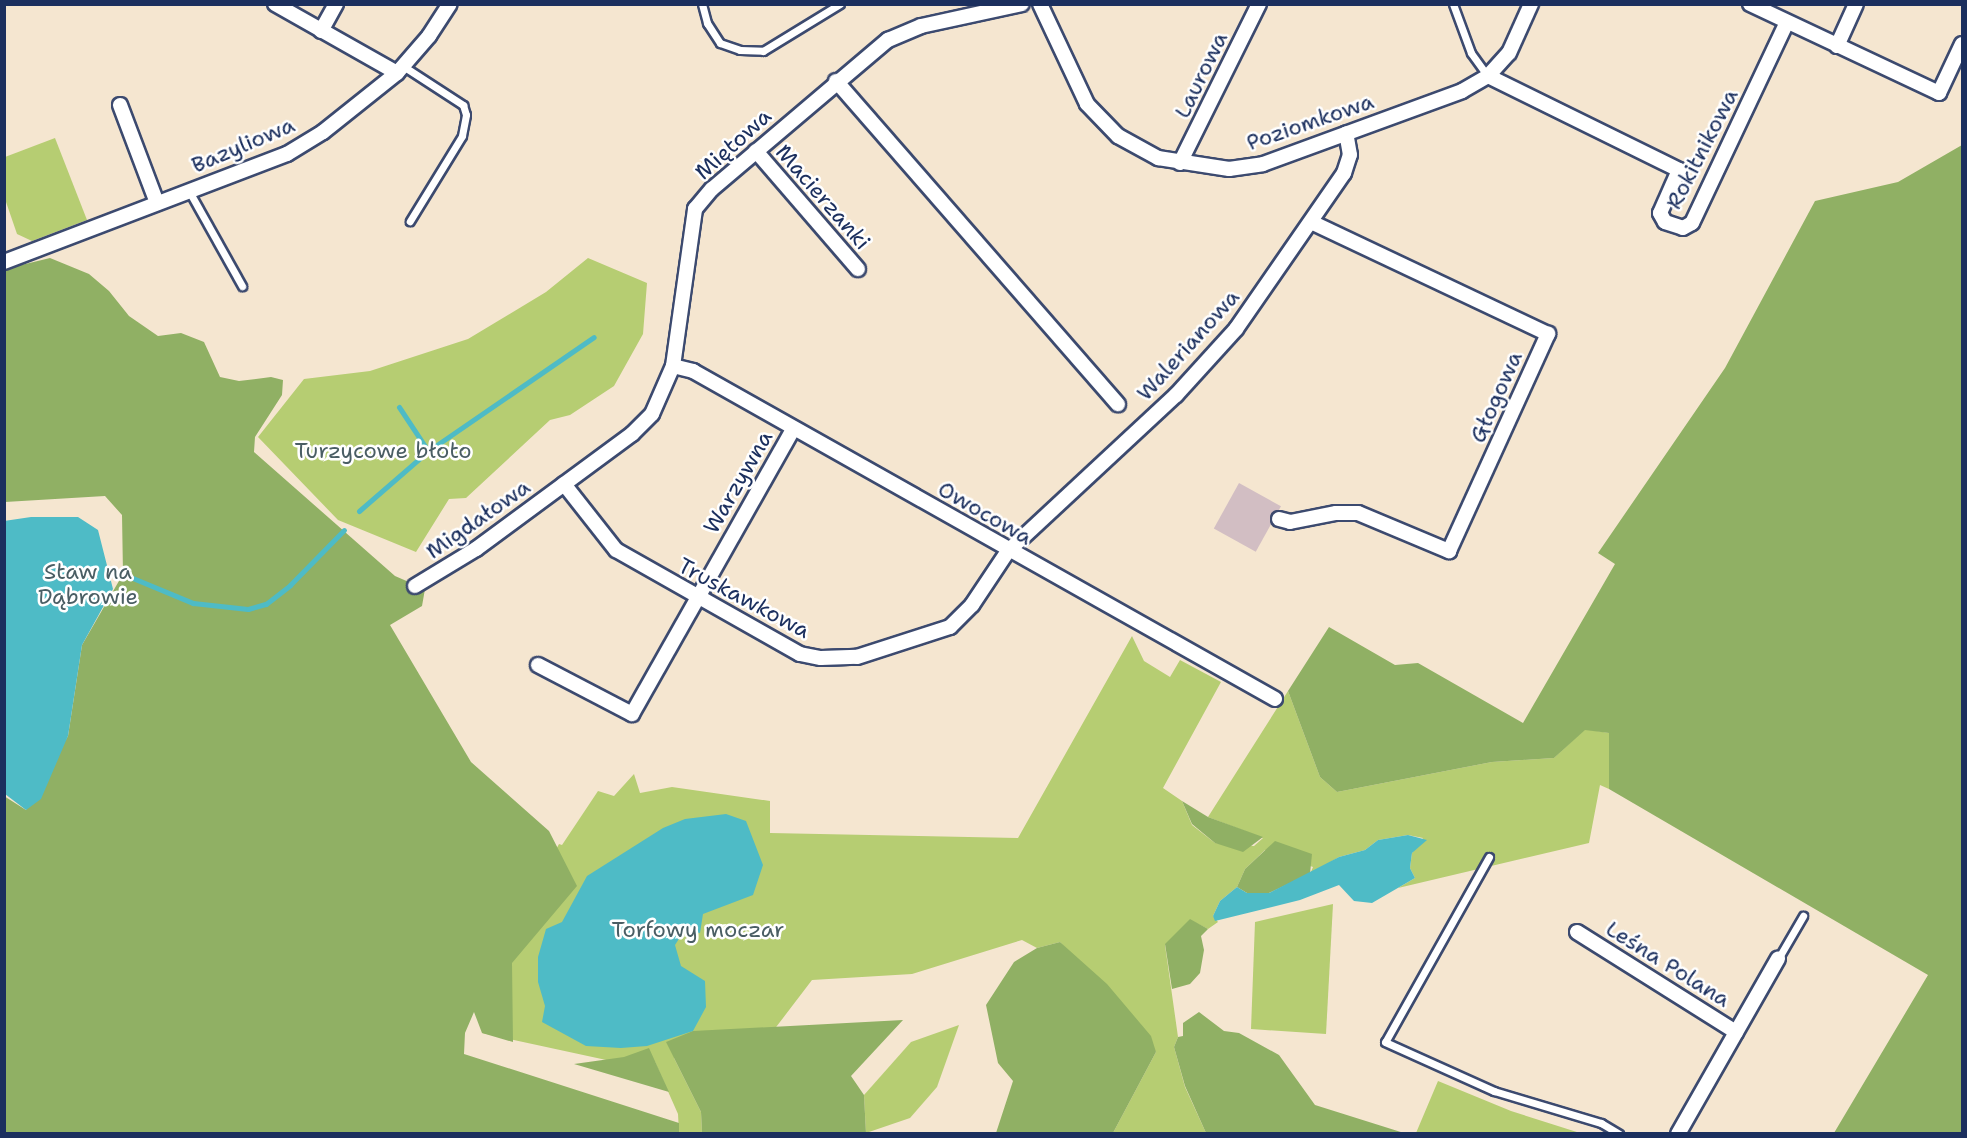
<!DOCTYPE html>
<html>
<head>
<meta charset="utf-8">
<style>
  body { margin:0 }
  #map { position:relative; width:1967px; height:1138px; overflow:hidden; background:#f5e6d0; font-family:"Shantell Sans",sans-serif }
  div>[style] { position:absolute }
  .industrial>* { inset:0; background:#d2bec3; transform-origin:0 0 }
  .green>* { inset:0; background:#b6cd72 }
  .forest>* { inset:0; background:#90b064 }
  .water>* { inset:0; background:#4ebbc6 }
  .stream>* { height:5px; margin:-2.5px; padding:0 2.5px; transform-origin:2.5px; border-radius:2.5px; background:#4ebbc6 }
  .roads { filter:drop-shadow(2px 0 #3c4a6f) drop-shadow(-2px 0 #3c4a6f) drop-shadow(0 2px #3c4a6f) drop-shadow(0 -2px #3c4a6f) }
  .service>* { height:7px; margin:-3.5px; padding:0 3.5px; transform-origin:3.5px; border-radius:3.5px; background:#fff }
  .minor>* { height:14px; margin:-7px; padding:0 7px; transform-origin:7px; border-radius:7px; background:#fff }
  span { translate:-50% -50%; white-space:nowrap; text-align:center; line-height:1.15; -webkit-text-stroke:5px #fff; paint-order:stroke }
  .street-label { font-size:22px; color:#1b2f5e }
  .park-label { font-size:22px; color:#4a5e64 }
  .frame { position:absolute; inset:0; border:6px solid #1b2f5e; pointer-events:none }
</style>
</head>
<body>
<div id="map">
  <div class="industrial">
    <div style="left:1239px;top:483px;width:48px;height:52px;rotate:29deg"></div>
  </div>
  <div class="green">
    <div style="clip-path:polygon(55px 138px,87px 220px,32px 241px,17px 234px,5px 199px,5px 157px)"></div>
    <div style="clip-path:polygon(588px 258px,647px 283px,643px 334px,614px 386px,570px 415px,550px 420px,466px 498px,449px 499px,416px 552px,338px 520px,258px 437px,304px 379px,370px 371px,468px 339px,546px 292px)"></div>
    <div style="clip-path:polygon(1132px 636px,1144px 661px,1170px 677px,1180px 660px,1221px 682px,1163px 788px,1182px 801px,1192px 825px,1215px 843px,1254px 846px,1263px 838px,1208px 817px,1288px 691px,1320px 777px,1337px 792px,1492px 762px,1554px 758px,1585px 729px,1609px 733px,1609px 789px,1600px 785px,1589px 843px,1398px 888px,1415px 878px,1410px 868px,1412px 853px,1423px 838px,1408px 835px,1378px 840px,1365px 850px,1339px 857px,1310px 874px,1313px 867px,1265px 850px,1245px 869px,1237px 887px,1220px 901px,1213px 916px,1218px 922px,1208px 929px,1190px 920px,1165px 945px,1178px 1037px,1174px 1047px,1185px 1087px,1206px 1133px,1113px 1133px,1156px 1052px,1060px 942px,1037px 948px,1022px 940px,912px 974px,812px 980px,767px 1039px,674px 1058px,701px 1112px,702px 1133px,679px 1133px,678px 1114px,655px 1062px,634px 1066px,482px 1033px,505px 940px,559px 844px,562px 845px,598px 791px,614px 796px,634px 774px,640px 793px,672px 787px,770px 801px,770px 833px,1018px 838px)"></div>
    <div style="clip-path:polygon(1333px 904px,1326px 1034px,1251px 1029px,1255px 922px)"></div>
    <div style="clip-path:polygon(959px 1025px,937px 1087px,910px 1118px,866px 1133px,864px 1095px,911px 1042px)"></div>
    <div style="clip-path:polygon(1438px 1081px,1511px 1111px,1580px 1133px,1416px 1133px)"></div>
  </div>
  <div class="forest">
    <div style="clip-path:polygon(1962px 145px,1962px 1133px,1834px 1133px,1928px 975px,1609px 789px,1609px 733px,1585px 730px,1554px 758px,1492px 762px,1337px 792px,1320px 777px,1288px 691px,1329px 627px,1395px 665px,1418px 663px,1523px 723px,1615px 564px,1598px 553px,1725px 368px,1815px 201px,1898px 182px)"></div>
    <div style="clip-path:polygon(50px 258px,89px 274px,109px 291px,129px 316px,158px 336px,181px 333px,204px 342px,220px 377px,239px 381px,271px 377px,283px 380px,282px 395px,255px 437px,254px 452px,395px 576px,425px 589px,422px 606px,390px 625px,471px 762px,549px 831px,577px 886px,512px 963px,513px 1042px,482px 1033px,474px 1012px,465px 1033px,464px 1054px,679px 1123px,679px 1133px,5px 1133px,4px 796px,26px 810px,68px 736px,82px 645px,123px 574px,122px 515px,105px 496px,5px 502px,5px 269px)"></div>
    <div style="clip-path:polygon(1182px 801px,1208px 817px,1263px 837px,1243px 852px,1215px 843px,1192px 824px)"></div>
    <div style="clip-path:polygon(1275px 841px,1312px 854px,1310px 874px,1269px 893px,1247px 893px,1237px 887px,1245px 869px)"></div>
    <div style="clip-path:polygon(1190px 919px,1208px 929px,1201px 936px,1204px 950px,1200px 973px,1190px 984px,1172px 989px,1165px 944px)"></div>
    <div style="clip-path:polygon(1060px 942px,1107px 984px,1151px 1036px,1156px 1052px,1113px 1133px,996px 1133px,1013px 1081px,998px 1063px,986px 1005px,1014px 962px,1037px 948px)"></div>
    <div style="clip-path:polygon(1199px 1012px,1224px 1031px,1239px 1033px,1279px 1055px,1315px 1105px,1404px 1133px,1206px 1133px,1185px 1086px,1174px 1047px,1178px 1037px,1183px 1036px,1183px 1023px)"></div>
    <div style="clip-path:polygon(903px 1020px,851px 1076px,864px 1095px,866px 1133px,702px 1133px,701px 1112px,666px 1042px,693px 1031px)"></div>
    <div style="clip-path:polygon(649px 1048px,669px 1092px,574px 1064px,624px 1057px)"></div>
  </div>
  <div class="water">
    <div style="clip-path:polygon(31px 517px,78px 517px,98px 530px,113px 589px,82px 645px,68px 736px,41px 799px,26px 810px,5px 794px,4px 521px)"></div>
    <div style="clip-path:polygon(726px 814px,746px 821px,763px 865px,753px 895px,703px 914px,700px 933px,684px 931px,675px 945px,681px 966px,705px 981px,706px 1007px,693px 1031px,647px 1046px,621px 1048px,586px 1046px,542px 1022px,545px 1006px,538px 982px,538px 957px,546px 929px,562px 922px,587px 876px,663px 828px,685px 819px)"></div>
    <div style="clip-path:polygon(1408px 835px,1427px 840px,1412px 853px,1410px 868px,1415px 878px,1372px 903px,1354px 901px,1339px 885px,1300px 900px,1215px 921px,1213px 916px,1220px 901px,1237px 887px,1247px 893px,1269px 893px,1339px 857px,1365px 850px,1378px 840px)"></div>
  </div>
  <div class="stream">
    <div style="left:399px;top:407px;width:53px;rotate:56.6deg"></div>
    <div style="left:359px;top:511px;width:91px;rotate:-41deg"></div>
    <div style="left:428px;top:451px;width:201px;rotate:-34.5deg"></div>
    <div style="left:123px;top:574px;width:76px;rotate:22.5deg"></div>
    <div style="left:193px;top:603px;width:55px;rotate:6.2deg"></div>
    <div style="left:248px;top:609px;width:19px;rotate:-16deg"></div>
    <div style="left:266px;top:604px;width:31px;rotate:-38deg"></div>
    <div style="left:290px;top:585px;width:77px;rotate:-45.5deg"></div>
  </div>
  <div class="roads">
    <div class="service">
      <div style="left:702px;top:4px;width:20px;rotate:75deg"></div>
      <div style="left:707px;top:23px;width:24px;rotate:57deg"></div>
      <div style="left:720px;top:43px;width:21px;rotate:19deg"></div>
      <div style="left:740px;top:50px;width:23px;rotate:2deg"></div>
      <div style="left:763px;top:51px;width:90px;rotate:-31.4deg"></div>
      <div style="left:1453px;top:4px;width:52px;rotate:69.8deg"></div>
      <div style="left:1471px;top:53px;width:29px;rotate:54deg"></div>
      <div style="left:403px;top:66px;width:72px;rotate:33deg"></div>
      <div style="left:463px;top:105px;width:10px;rotate:73deg"></div>
      <div style="left:466px;top:115px;width:21px;rotate:101deg"></div>
      <div style="left:462px;top:136px;width:100px;rotate:121.5deg"></div>
      <div style="left:189px;top:191px;width:109px;rotate:60.8deg"></div>
      <div style="left:1489px;top:857px;width:212px;rotate:119.3deg"></div>
      <div style="left:1385px;top:1042px;width:120px;rotate:24.2deg"></div>
      <div style="left:1494px;top:1091px;width:112px;rotate:16.7deg"></div>
      <div style="left:1601px;top:1123px;width:21px;rotate:31deg"></div>
      <div style="left:1778px;top:959px;width:50px;rotate:-59.8deg"></div>
    </div>
    <div class="minor">
      <div style="left:275px;top:4px;width:140px;rotate:29.5deg"></div>
      <div style="left:1040px;top:4px;width:110px;rotate:64.8deg"></div>
      <div style="left:1087px;top:104px;width:45px;rotate:45.9deg"></div>
      <div style="left:1118px;top:136px;width:46px;rotate:28.8deg"></div>
      <div style="left:1158px;top:158px;width:72px;rotate:8.8deg"></div>
      <div style="left:1229px;top:169px;width:34px;rotate:-8deg"></div>
      <div style="left:1263px;top:164px;width:212px;rotate:-20.1deg"></div>
      <div style="left:1462px;top:91px;width:30px;rotate:-30deg"></div>
      <div style="left:1488px;top:76px;width:31px;rotate:-48deg"></div>
      <div style="left:1509px;top:53px;width:54px;rotate:-65.8deg"></div>
      <div style="left:1750px;top:4px;width:209px;rotate:25.2deg"></div>
      <div style="left:1939px;top:93px;width:54px;rotate:-64.9deg"></div>
      <div style="left:321px;top:31px;width:31px;rotate:-61deg"></div>
      <div style="left:1837px;top:46px;width:46px;rotate:-65.7deg"></div>
      <div style="left:1488px;top:76px;width:213px;rotate:26.2deg"></div>
      <div style="left:1679px;top:170px;width:47px;rotate:113.8deg"></div>
      <div style="left:1660px;top:213px;width:10px;rotate:61deg"></div>
      <div style="left:1665px;top:222px;width:19px;rotate:18deg"></div>
      <div style="left:1683px;top:228px;width:10px;rotate:-29deg"></div>
      <div style="left:1692px;top:223px;width:222px;rotate:-64.7deg"></div>
      <div style="left:836px;top:81px;width:429px;rotate:48.9deg"></div>
      <div style="left:120px;top:105px;width:105px;rotate:69.3deg"></div>
      <div style="left:756px;top:151px;width:156px;rotate:49.2deg"></div>
      <div style="left:1180px;top:163px;width:178px;rotate:-63.6deg"></div>
      <div style="left:4px;top:262px;width:303px;rotate:-20.9deg"></div>
      <div style="left:287px;top:154px;width:42px;rotate:-31.4deg"></div>
      <div style="left:323px;top:132px;width:95px;rotate:-38.6deg"></div>
      <div style="left:397px;top:73px;width:49px;rotate:-49.1deg"></div>
      <div style="left:429px;top:36px;width:38px;rotate:-57deg"></div>
      <div style="left:673px;top:366px;width:21px;rotate:14deg"></div>
      <div style="left:693px;top:371px;width:668px;rotate:29.4deg"></div>
      <div style="left:564px;top:484px;width:84px;rotate:51.8deg"></div>
      <div style="left:616px;top:550px;width:211px;rotate:29.5deg"></div>
      <div style="left:800px;top:654px;width:21px;rotate:11deg"></div>
      <div style="left:821px;top:658px;width:36px;rotate:-2deg"></div>
      <div style="left:857px;top:657px;width:98px;rotate:-17.9deg"></div>
      <div style="left:950px;top:627px;width:31px;rotate:-45deg"></div>
      <div style="left:972px;top:605px;width:65px;rotate:-56.3deg"></div>
      <div style="left:1008px;top:551px;width:229px;rotate:-42.9deg"></div>
      <div style="left:1176px;top:395px;width:89px;rotate:-47.7deg"></div>
      <div style="left:1236px;top:329px;width:190px;rotate:-55.3deg"></div>
      <div style="left:1344px;top:173px;width:19px;rotate:-72deg"></div>
      <div style="left:1350px;top:155px;width:22px;rotate:-100deg"></div>
      <div style="left:1279px;top:519px;width:11px;rotate:15deg"></div>
      <div style="left:1290px;top:522px;width:47px;rotate:-11.1deg"></div>
      <div style="left:1336px;top:513px;width:22px"></div>
      <div style="left:1358px;top:513px;width:99px;rotate:22.7deg"></div>
      <div style="left:1449px;top:551px;width:239px;rotate:-65.5deg"></div>
      <div style="left:1548px;top:334px;width:260px;rotate:-154.7deg"></div>
      <div style="left:415px;top:586px;width:71px;rotate:-31.2deg"></div>
      <div style="left:476px;top:549px;width:194px;rotate:-36.4deg"></div>
      <div style="left:632px;top:434px;width:28px;rotate:-45deg"></div>
      <div style="left:652px;top:414px;width:52px;rotate:-66.4deg"></div>
      <div style="left:673px;top:366px;width:159px;rotate:-82deg"></div>
      <div style="left:695px;top:209px;width:26px;rotate:-50deg"></div>
      <div style="left:712px;top:189px;width:231px;rotate:-40.3deg"></div>
      <div style="left:888px;top:40px;width:36px;rotate:-23deg"></div>
      <div style="left:921px;top:26px;width:103px;rotate:-12.3deg"></div>
      <div style="left:538px;top:665px;width:106px;rotate:27.5deg"></div>
      <div style="left:632px;top:714px;width:327px;rotate:-60.5deg"></div>
      <div style="left:1577px;top:932px;width:188px;rotate:32.2deg"></div>
      <div style="left:1678px;top:1134px;width:202px;rotate:-60.3deg"></div>
    </div>
  </div>
  <div class="street-label">
    <span style="left:1201px;top:75px;rotate:-64deg">Laurowa</span>
    <span style="left:1310px;top:122px;rotate:-19deg">Poziomkowa</span>
    <span style="left:733px;top:144px;rotate:-42deg">Miętowa</span>
    <span style="left:243px;top:145px;rotate:-23deg">Bazyliowa</span>
    <span style="left:1702px;top:149px;rotate:-63deg">Rokitnikowa</span>
    <span style="left:823px;top:197px;rotate:49deg">Macierzanki</span>
    <span style="left:1188px;top:345px;rotate:-48deg">Walerianowa</span>
    <span style="left:1496px;top:397px;rotate:-66deg">Głogowa</span>
    <span style="left:738px;top:482px;rotate:-60deg">Warzywna</span>
    <span style="left:985px;top:513px;rotate:30deg">Owocowa</span>
    <span style="left:478px;top:519px;rotate:-35deg">Migdałowa</span>
    <span style="left:744px;top:598px;rotate:28deg">Truskawkowa</span>
    <span style="left:1668px;top:964px;rotate:32deg">Leśna Polana</span>
  </div>
  <div class="park-label">
    <span style="left:383px;top:451px">Turzycowe błoto</span>
    <span style="left:88px;top:584px">Staw na<br>Dąbrowie</span>
    <span style="left:698px;top:930px">Torfowy moczar</span>
  </div>
  <div class="frame"></div>
</div>
</body>
</html>
